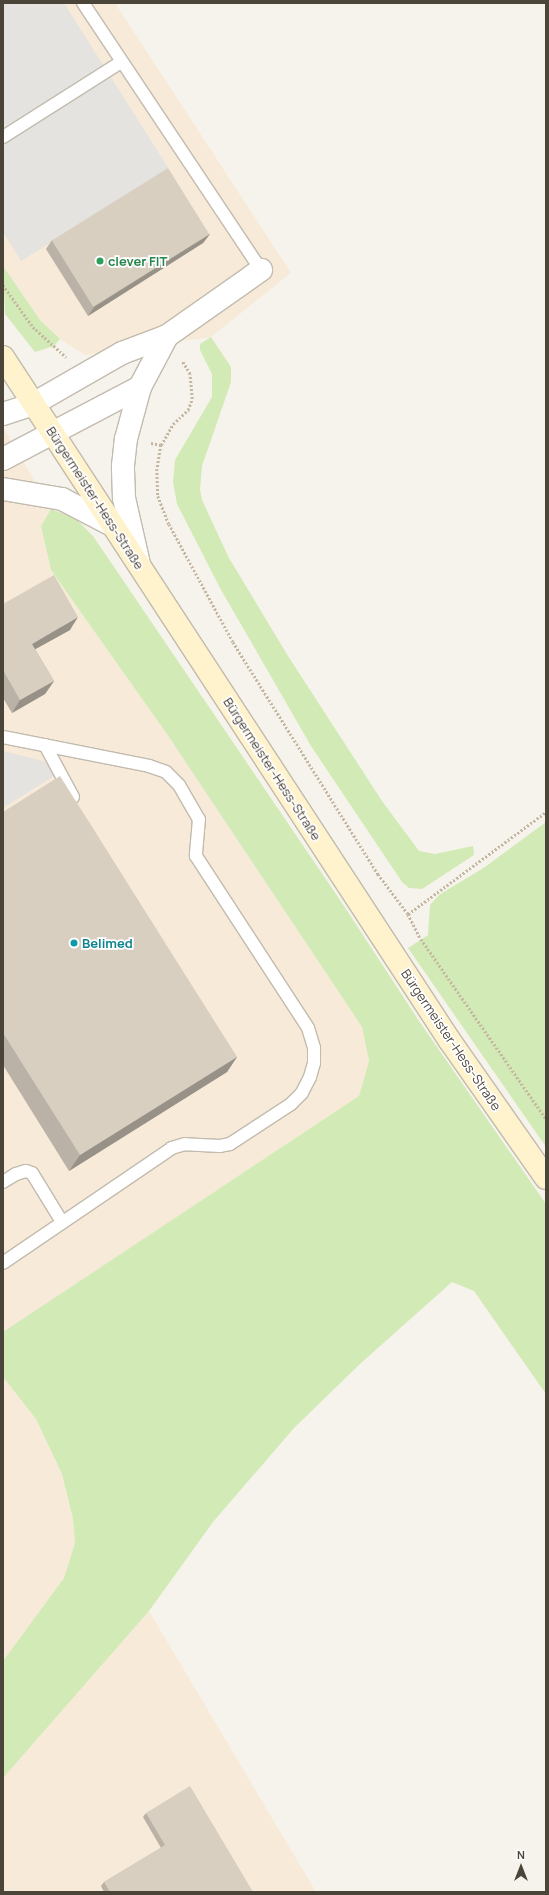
<!DOCTYPE html>
<html>
<head>
<meta charset="utf-8">
<style>
  body { margin:0 }
  #map { position:relative; width:549px; height:1895px; overflow:hidden; background:#f6f3ec; font-family:Manrope,sans-serif }
  div>[style] { position:absolute }
  .commercial>* { inset:0; background:#f7ead8 }
  .green>* { inset:0; background:#d2eab5 }
  .parking>* { inset:0; background:#e5e3e0 }
  .path>* { height:2.5px; margin-top:-1.25px; transform-origin:0; background:repeating-linear-gradient(90deg,#c4b79f 0 2px,transparent 0 4px) }
  .roads { filter:drop-shadow(1px 0 #c2bbae) drop-shadow(-1px 0 #c2bbae) drop-shadow(0 1px #c2bbae) drop-shadow(0 -1px #c2bbae) }
  .lane>* { height:12px; margin:-6px; padding:0 6px; transform-origin:6px; border-radius:6px; background:#fff }
  .street>* { height:22px; margin:-11px; padding:0 11px; transform-origin:11px; border-radius:11px; background:#fff }
  .secondary>* { height:22px; margin:-11px; padding:0 11px; transform-origin:11px; border-radius:11px; background:#fff3cd }
  .wall>* { inset:0; background:#bab2a6 }
  .shaded-wall>* { inset:0; background:#979187 }
  .building>* { inset:0; background:#d8cfc1; transform-origin:0 0 }
  .dots>* { width:11px; height:11px; translate:-50% -50%; box-sizing:border-box; border:2px solid #fff; border-radius:50% }
  span { translate:-50% -50%; white-space:nowrap; text-align:center; line-height:1.15; -webkit-text-stroke:3.5px #fff; paint-order:stroke }
  .leisure-label { font-size:13px; color:#27864d; font-weight:700 }
  .left { translate:0 -50%; text-align:left }
  .street-label { font-size:13px; color:#4b4439 }
  .culture-label { font-size:13px; color:#0d838f; font-weight:700 }
  .frame { position:absolute; inset:0; border:4px solid #4b4439; pointer-events:none }
  .north { position:absolute; left:501px; top:1847px; width:40px; height:40px; -webkit-text-stroke:3px #fff; paint-order:stroke; rotate:0deg; font-size:11px; font-weight:700; line-height:16px; text-align:center; color:#4b4439 }
  .north::after { content:''; display:block; margin:auto; width:14px; height:18px; background:#4b4439; clip-path:polygon(50% 0,100% 100%,50% 72%,0 100%) }
</style>
</head>
<body>
<div id="map">
  <div class="commercial">
    <div style="clip-path:polygon(3px 3px,115px 3px,291px 273px,211px 337px,85px 355px,60px 339px,40px 320px,3px 266px)"></div>
    <div style="clip-path:polygon(3px 427px,51px 509px,41px 526px,51px 570px,167px 734px,362px 1027px,369px 1061px,359px 1096px,3px 1332px)"></div>
    <div style="clip-path:polygon(3px 1377px,36px 1419px,62px 1474px,73px 1519px,75px 1543px,64px 1578px,3px 1661px)"></div>
    <div style="clip-path:polygon(149px 1611px,316px 1892px,3px 1892px,3px 1778px)"></div>
  </div>
  <div class="green">
    <div style="clip-path:polygon(3px 266px,40px 320px,60px 339px,54px 346px,35px 352px,5px 314px)"></div>
    <div style="clip-path:polygon(211px 337px,231px 367px,231px 382px,202px 466px,200px 490px,202px 500px,229px 558px,288px 656px,382px 801px,419px 851px,435px 854px,473px 846px,474px 855px,422px 889px,409px 888px,402px 882px,311px 746px,220px 588px,177px 504px,173px 482px,175px 460px,212px 397px,212px 374px,200px 350px,200px 344px)"></div>
    <div style="clip-path:polygon(51px 509px,76px 519px,93px 536px,342px 903px,419px 1021px,546px 1204px,546px 1394px,474px 1291px,452px 1282px,361px 1363px,294px 1428px,213px 1522px,149px 1611px,3px 1778px,3px 1661px,64px 1578px,75px 1543px,73px 1519px,62px 1474px,36px 1419px,3px 1377px,3px 1332px,359px 1096px,369px 1061px,362px 1027px,167px 734px,51px 570px,41px 526px)"></div>
    <div style="clip-path:polygon(546px 822px,546px 1147px,408px 948px,428px 935px,430px 905px,439px 895px,485px 867px)"></div>
  </div>
  <div class="parking">
    <div style="clip-path:polygon(3px 3px,64px 3px,169px 169px,21px 261px,3px 232px)"></div>
    <div style="clip-path:polygon(3px 751px,47px 762px,54px 776px,3px 808px)"></div>
  </div>
  <div class="path">
    <div style="left:3px;top:285px;width:52px;rotate:54.5deg"></div>
    <div style="left:33px;top:327px;width:45px;rotate:42.3deg"></div>
    <div style="left:151px;top:443px;width:10px;rotate:11deg"></div>
    <div style="left:161px;top:445px;width:24px;rotate:99deg"></div>
    <div style="left:157px;top:469px;width:27px;rotate:88deg"></div>
    <div style="left:158px;top:496px;width:30px;rotate:69deg"></div>
    <div style="left:169px;top:524px;width:134px;rotate:61.5deg"></div>
    <div style="left:233px;top:642px;width:274px;rotate:58deg"></div>
    <div style="left:378px;top:874px;width:50px;rotate:53.1deg"></div>
    <div style="left:408px;top:914px;width:28px;rotate:63deg"></div>
    <div style="left:421px;top:939px;width:219px;rotate:55.2deg"></div>
    <div style="left:161px;top:445px;width:24px;rotate:-60deg"></div>
    <div style="left:173px;top:424px;width:21px;rotate:-43deg"></div>
    <div style="left:188px;top:410px;width:12px;rotate:-70deg"></div>
    <div style="left:192px;top:399px;width:25px;rotate:-95deg"></div>
    <div style="left:190px;top:374px;width:15px;rotate:-122deg"></div>
    <div style="left:408px;top:914px;width:172px;rotate:-36.5deg"></div>
  </div>
  <div class="roads">
    <div class="lane">
      <div style="left:83px;top:3px;width:321px;rotate:56.3deg"></div>
      <div style="left:3px;top:137px;width:140px;rotate:-32.4deg"></div>
      <div style="left:3px;top:737px;width:149px;rotate:11.2deg"></div>
      <div style="left:149px;top:766px;width:18px;rotate:19deg"></div>
      <div style="left:166px;top:772px;width:18px;rotate:45deg"></div>
      <div style="left:179px;top:785px;width:39px;rotate:60deg"></div>
      <div style="left:199px;top:819px;width:37px;rotate:95deg"></div>
      <div style="left:196px;top:856px;width:205px;rotate:56.9deg"></div>
      <div style="left:308px;top:1028px;width:21px;rotate:73deg"></div>
      <div style="left:314px;top:1048px;width:15px;rotate:90deg"></div>
      <div style="left:314px;top:1063px;width:15px;rotate:106deg"></div>
      <div style="left:310px;top:1077px;width:18px;rotate:117deg"></div>
      <div style="left:302px;top:1093px;width:16px;rotate:135deg"></div>
      <div style="left:291px;top:1104px;width:73px;rotate:146.7deg"></div>
      <div style="left:230px;top:1144px;width:10px;rotate:169deg"></div>
      <div style="left:220px;top:1146px;width:35px;rotate:-177deg"></div>
      <div style="left:185px;top:1144px;width:14px;rotate:163deg"></div>
      <div style="left:172px;top:1148px;width:204px;rotate:145.8deg"></div>
      <div style="left:45px;top:745px;width:59px;rotate:61.7deg"></div>
      <div style="left:3px;top:1182px;width:15px;rotate:-32deg"></div>
      <div style="left:16px;top:1174px;width:10px;rotate:-17deg"></div>
      <div style="left:26px;top:1171px;width:6px;rotate:18deg"></div>
      <div style="left:32px;top:1173px;width:57px;rotate:58.5deg"></div>
    </div>
    <div class="street">
      <div style="left:3px;top:414px;width:32px;rotate:-18deg"></div>
      <div style="left:33px;top:404px;width:103px;rotate:-29.8deg"></div>
      <div style="left:122px;top:353px;width:48px;rotate:-20.7deg"></div>
      <div style="left:167px;top:336px;width:115px;rotate:-35.1deg"></div>
      <div style="left:3px;top:459px;width:155px;rotate:-27.7deg"></div>
      <div style="left:140px;top:387px;width:58px;rotate:-62.1deg"></div>
      <div style="left:3px;top:489px;width:60px;rotate:9.6deg"></div>
      <div style="left:62px;top:499px;width:59px;rotate:27.4deg"></div>
      <div style="left:139px;top:564px;width:68px;rotate:-102.8deg"></div>
      <div style="left:124px;top:498px;width:32px;rotate:-92deg"></div>
      <div style="left:123px;top:466px;width:27px;rotate:-84deg"></div>
      <div style="left:126px;top:439px;width:54px;rotate:-74.9deg"></div>
    </div>
    <div class="secondary">
      <div style="left:3px;top:357px;width:817px;rotate:56.84deg"></div>
      <div style="left:450px;top:1041px;width:167px;rotate:55deg"></div>
    </div>
  </div>
  <div class="wall">
    <div style="clip-path:polygon(210px 234px,203px 243px,88px 316px,46px 249px,52px 240px)"></div>
    <div style="clip-path:polygon(3px 604px,70px 630px,35px 649px,54px 681px,45px 694px,12px 713px,3px 698px)"></div>
    <div style="clip-path:polygon(3px 812px,237px 1057px,227px 1072px,69px 1171px,3px 1065px)"></div>
    <div style="clip-path:polygon(146px 1813px,253px 1892px,104px 1892px,101px 1886px,104px 1882px,161px 1848px,143px 1817px)"></div>
  </div>
  <div class="shaded-wall">
    <div style="clip-path:polygon(210px 234px,203px 243px,88px 316px,94px 307px)"></div>
    <div style="clip-path:polygon(78px 617px,70px 630px,23px 656px,32px 644px)"></div>
    <div style="clip-path:polygon(54px 681px,45px 694px,12px 713px,20px 700px)"></div>
    <div style="clip-path:polygon(237px 1057px,227px 1072px,69px 1171px,80px 1155px)"></div>
  </div>
  <div class="building">
    <div style="left:168px;top:168px;width:78px;height:137px;rotate:58deg"></div>
    <div style="clip-path:polygon(54px 575px,78px 617px,32px 644px,54px 681px,20px 700px,3px 670px,3px 604px)"></div>
    <div style="clip-path:polygon(60px 776px,237px 1057px,80px 1155px,3px 1033px,3px 812px)"></div>
    <div style="clip-path:polygon(190px 1786px,253px 1892px,110px 1892px,104px 1882px,165px 1845px,146px 1813px)"></div>
  </div>
  <div class="dots">
    <div style="left:100px;top:261px;background:#2e9e5b"></div>
    <div style="left:74px;top:943px;background:#0f9aa8"></div>
  </div>
  <div class="leisure-label">
    <span class="left" style="left:108px;top:261px">clever FIT</span>
  </div>
  <div class="street-label">
    <span style="left:95px;top:498px;rotate:57deg">Bürgermeister-Hess-Straße</span>
    <span style="left:272px;top:769px;rotate:57deg">Bürgermeister-Hess-Straße</span>
    <span style="left:451px;top:1040px;rotate:56deg">Bürgermeister-Hess-Straße</span>
  </div>
  <div class="culture-label">
    <span class="left" style="left:82px;top:943px">Belimed</span>
  </div>
  <div class="frame"></div>
  <div class="north">N</div>
</div>
</body>
</html>
